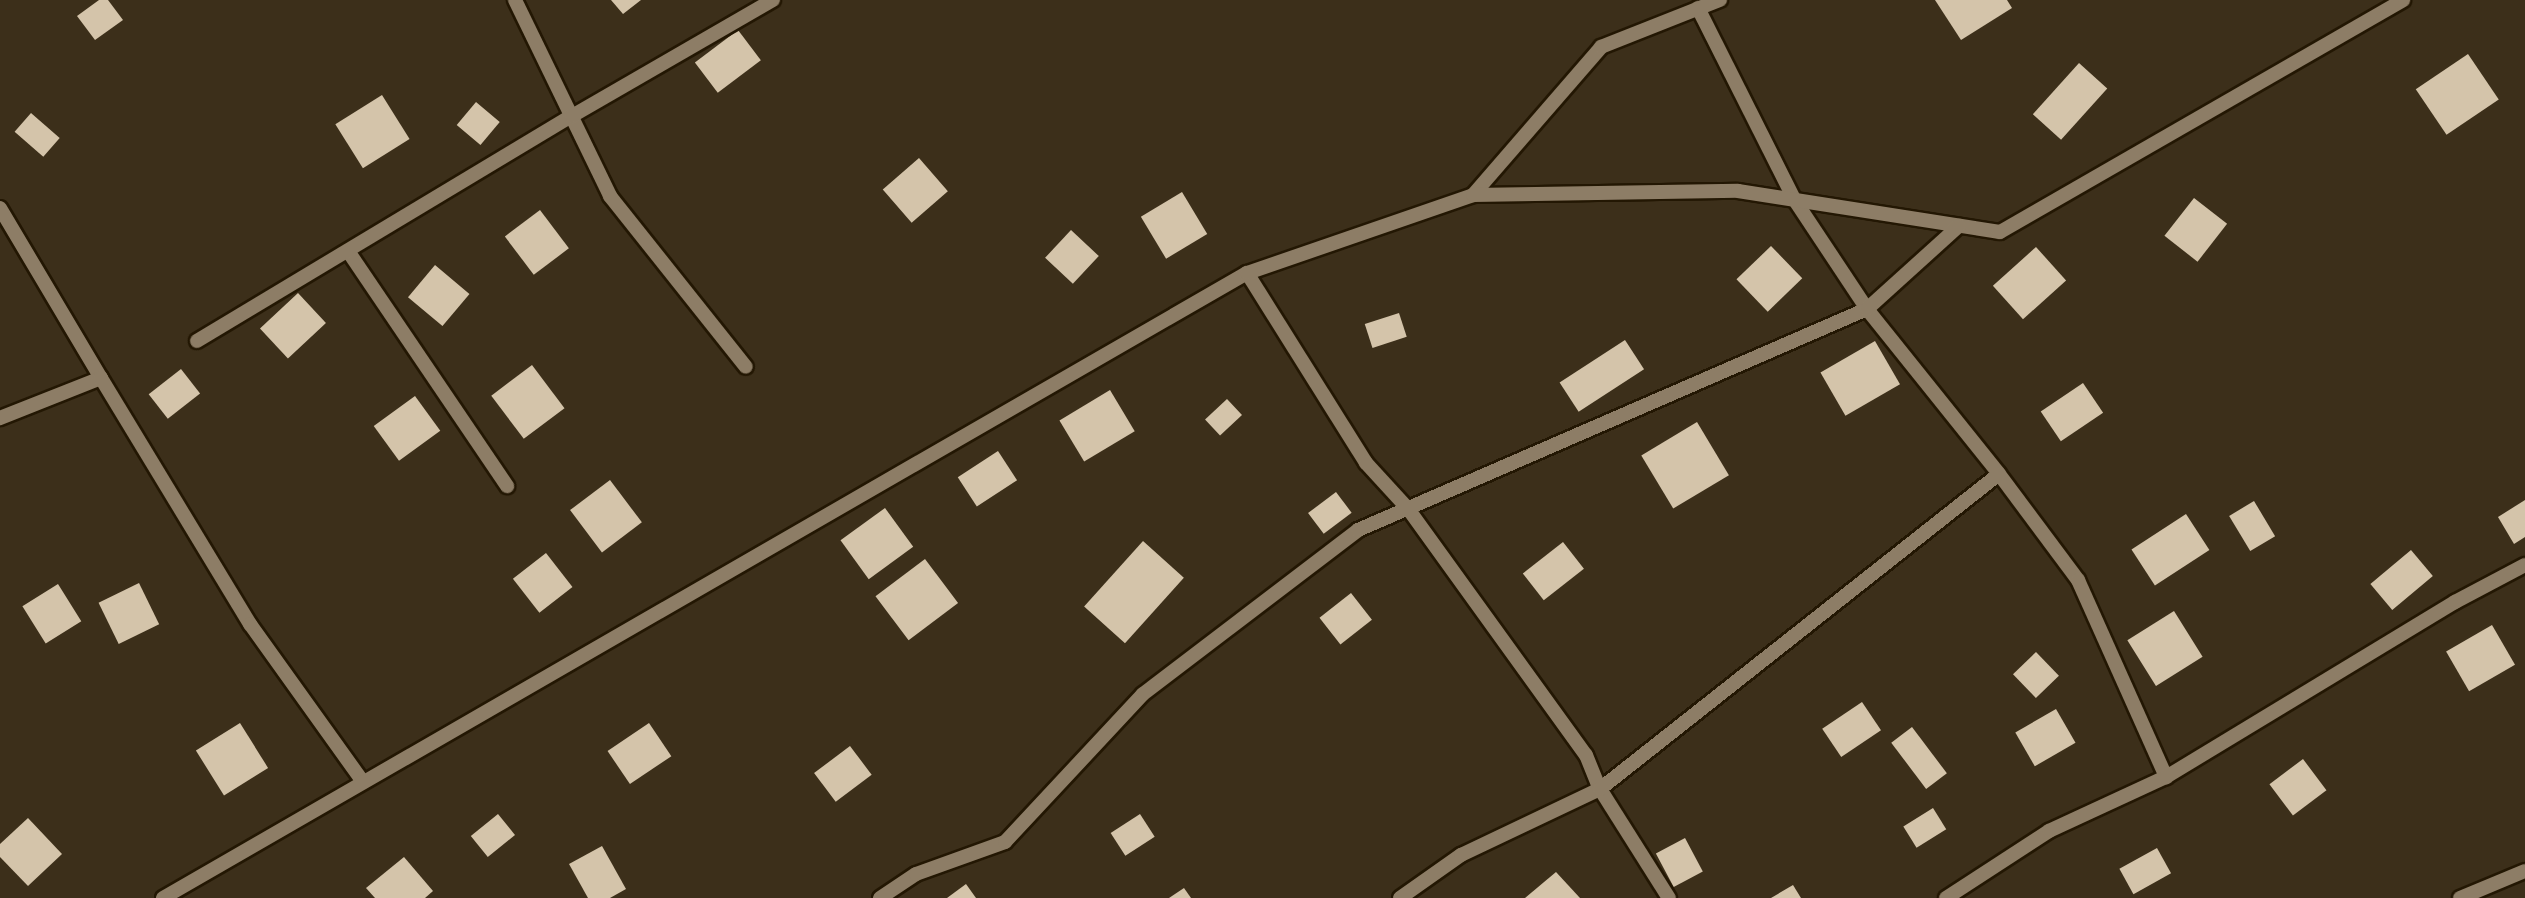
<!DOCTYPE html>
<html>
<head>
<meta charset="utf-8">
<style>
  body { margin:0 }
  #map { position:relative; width:2525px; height:898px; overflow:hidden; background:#3c2f1a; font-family:"Exo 2",sans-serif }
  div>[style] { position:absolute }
  .building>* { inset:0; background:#d4c4aa; transform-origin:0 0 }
  .roads { filter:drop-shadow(2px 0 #231703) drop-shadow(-2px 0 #231703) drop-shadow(0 2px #231703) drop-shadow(0 -2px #231703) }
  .street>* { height:14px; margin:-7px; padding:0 7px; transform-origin:7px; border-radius:7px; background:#8d7d66 }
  span { translate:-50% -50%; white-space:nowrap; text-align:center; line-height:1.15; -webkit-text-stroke:7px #322510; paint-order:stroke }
</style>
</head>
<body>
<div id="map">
  <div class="building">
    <div style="clip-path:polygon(99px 0,108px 0,123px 20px,95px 40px,77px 16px)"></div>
    <div style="clip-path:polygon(611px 0,641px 0,623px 14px)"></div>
    <div style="clip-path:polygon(1935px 0,2007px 0,2012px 8px,1961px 40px)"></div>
    <div style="left:738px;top:30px;width:38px;height:54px;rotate:53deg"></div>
    <div style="left:2468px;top:54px;width:55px;height:63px;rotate:56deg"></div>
    <div style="left:2079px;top:63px;width:38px;height:69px;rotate:42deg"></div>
    <div style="left:382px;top:95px;width:52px;height:55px;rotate:58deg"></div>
    <div style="left:476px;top:102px;width:31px;height:30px;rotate:40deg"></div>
    <div style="left:31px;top:113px;width:38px;height:25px;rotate:41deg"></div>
    <div style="left:919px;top:158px;width:44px;height:48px;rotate:49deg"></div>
    <div style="left:1182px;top:192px;width:49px;height:48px;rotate:59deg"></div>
    <div style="left:2194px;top:198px;width:42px;height:48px;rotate:38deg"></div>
    <div style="left:540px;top:210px;width:48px;height:44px;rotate:53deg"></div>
    <div style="left:1071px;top:230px;width:38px;height:38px;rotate:43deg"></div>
    <div style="left:1771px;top:246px;width:45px;height:48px;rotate:46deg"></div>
    <div style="left:2036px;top:247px;width:45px;height:58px;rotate:48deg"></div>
    <div style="left:435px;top:265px;width:45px;height:42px;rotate:40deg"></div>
    <div style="left:298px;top:293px;width:41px;height:52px;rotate:47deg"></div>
    <div style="left:1399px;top:313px;width:25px;height:36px;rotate:72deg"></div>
    <div style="left:1625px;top:340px;width:35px;height:78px;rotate:57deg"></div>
    <div style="left:1875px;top:341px;width:50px;height:63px;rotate:60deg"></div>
    <div style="left:532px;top:365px;width:54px;height:51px;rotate:53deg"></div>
    <div style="left:181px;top:369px;width:31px;height:41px;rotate:52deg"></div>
    <div style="left:2083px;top:383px;width:36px;height:51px;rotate:56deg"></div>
    <div style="left:1110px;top:390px;width:48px;height:59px;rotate:59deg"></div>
    <div style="left:415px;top:396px;width:43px;height:51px;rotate:54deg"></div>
    <div style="left:1227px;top:399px;width:22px;height:30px;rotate:47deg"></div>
    <div style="left:1697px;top:422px;width:62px;height:65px;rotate:59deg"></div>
    <div style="left:998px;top:451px;width:35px;height:48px;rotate:57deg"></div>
    <div style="left:610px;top:480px;width:53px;height:50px;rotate:53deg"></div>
    <div style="left:1336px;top:492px;width:26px;height:35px;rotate:53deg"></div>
    <div style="clip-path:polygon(2525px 500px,2525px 537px,2514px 544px,2498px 517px)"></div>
    <div style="left:2254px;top:501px;width:41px;height:29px;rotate:59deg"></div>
    <div style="left:885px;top:508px;width:48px;height:55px;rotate:54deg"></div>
    <div style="left:2186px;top:514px;width:43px;height:65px;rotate:57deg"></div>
    <div style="left:1143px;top:541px;width:55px;height:88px;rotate:42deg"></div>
    <div style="left:1563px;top:542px;width:34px;height:51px;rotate:52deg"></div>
    <div style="left:2411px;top:550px;width:34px;height:53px;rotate:50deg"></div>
    <div style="left:546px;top:553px;width:43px;height:42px;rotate:52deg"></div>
    <div style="left:925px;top:559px;width:55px;height:62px;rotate:53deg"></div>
    <div style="left:139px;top:583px;width:46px;height:45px;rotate:64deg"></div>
    <div style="left:58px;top:584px;width:44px;height:42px;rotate:58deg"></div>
    <div style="left:1351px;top:593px;width:34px;height:40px;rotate:52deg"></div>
    <div style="left:2174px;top:611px;width:54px;height:55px;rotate:58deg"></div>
    <div style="left:2492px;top:625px;width:46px;height:53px;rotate:60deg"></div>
    <div style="left:2036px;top:652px;width:33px;height:32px;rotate:46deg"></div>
    <div style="left:1862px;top:702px;width:34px;height:48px;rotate:56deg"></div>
    <div style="left:2056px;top:709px;width:39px;height:47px;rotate:60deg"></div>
    <div style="left:240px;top:723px;width:53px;height:52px;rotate:58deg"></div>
    <div style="left:649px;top:723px;width:40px;height:50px;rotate:56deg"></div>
    <div style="left:1912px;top:727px;width:58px;height:26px;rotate:53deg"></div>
    <div style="left:850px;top:746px;width:36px;height:45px;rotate:53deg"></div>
    <div style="left:2303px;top:759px;width:39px;height:42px;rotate:53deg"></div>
    <div style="left:1933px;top:808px;width:25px;height:35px;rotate:58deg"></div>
    <div style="left:498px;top:814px;width:27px;height:35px;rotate:51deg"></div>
    <div style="left:1140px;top:814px;width:27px;height:35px;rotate:57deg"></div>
    <div style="clip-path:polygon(28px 818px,62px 854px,28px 886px,0 857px,0 844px)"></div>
    <div style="left:1685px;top:838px;width:38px;height:33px;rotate:62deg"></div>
    <div style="clip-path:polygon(602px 846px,626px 889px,610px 898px,588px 898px,569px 864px)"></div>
    <div style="left:2157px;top:848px;width:29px;height:43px;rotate:61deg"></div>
    <div style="clip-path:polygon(404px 857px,433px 891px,425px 898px,375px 898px,366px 888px)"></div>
    <div style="clip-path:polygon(1556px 872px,1580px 898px,1525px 898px)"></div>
    <div style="clip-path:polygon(966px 884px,976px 898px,947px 898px)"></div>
    <div style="clip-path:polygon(1793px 885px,1801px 898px,1771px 898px)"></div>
    <div style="clip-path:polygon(1184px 888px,1191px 898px,1169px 898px)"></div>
  </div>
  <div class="roads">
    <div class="street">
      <div style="left:515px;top:0;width:218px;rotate:64.1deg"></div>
      <div style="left:610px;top:196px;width:218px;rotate:51.5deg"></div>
      <div style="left:1698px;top:8px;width:214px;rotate:63.3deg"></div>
      <div style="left:1794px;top:199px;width:132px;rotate:56.4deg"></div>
      <div style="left:1867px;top:309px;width:211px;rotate:51.3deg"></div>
      <div style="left:1999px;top:474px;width:132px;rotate:53.3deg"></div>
      <div style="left:2078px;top:580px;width:216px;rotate:65.9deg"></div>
      <div style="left:1473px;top:195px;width:196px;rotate:-49.1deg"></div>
      <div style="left:1601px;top:47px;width:128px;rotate:-21.6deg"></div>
      <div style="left:0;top:208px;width:198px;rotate:59.3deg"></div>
      <div style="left:101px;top:378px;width:109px;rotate:158.4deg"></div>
      <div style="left:348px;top:251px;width:284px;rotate:55.9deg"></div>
      <div style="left:1247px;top:273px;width:224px;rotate:57.9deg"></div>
      <div style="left:1366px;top:463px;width:64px;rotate:47.5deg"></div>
      <div style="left:1409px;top:510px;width:302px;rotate:54.2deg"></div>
      <div style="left:1586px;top:755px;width:37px;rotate:68deg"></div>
      <div style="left:1600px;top:789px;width:129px;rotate:57.7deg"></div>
      <div style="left:197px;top:341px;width:437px;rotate:-31deg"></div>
      <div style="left:572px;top:116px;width:232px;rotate:-30deg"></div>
      <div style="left:101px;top:378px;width:288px;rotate:58.8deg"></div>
      <div style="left:250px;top:624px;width:194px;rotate:54.4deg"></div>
      <div style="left:163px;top:898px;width:1251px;rotate:-29.97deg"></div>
      <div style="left:1247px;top:273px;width:239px;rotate:-19deg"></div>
      <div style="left:1473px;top:195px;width:265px;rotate:-0.9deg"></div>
      <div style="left:1738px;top:191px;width:265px;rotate:8.9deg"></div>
      <div style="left:2000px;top:232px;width:465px;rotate:-29.9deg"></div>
      <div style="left:880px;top:898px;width:43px;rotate:-33.7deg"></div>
      <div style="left:916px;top:874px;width:95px;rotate:-19.8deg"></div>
      <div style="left:1005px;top:842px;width:202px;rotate:-47deg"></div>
      <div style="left:1143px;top:694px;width:270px;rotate:-37.3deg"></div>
      <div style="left:1358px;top:530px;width:555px;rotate:-23.47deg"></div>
      <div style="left:1867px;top:309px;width:124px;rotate:-42.1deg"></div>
      <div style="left:1400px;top:898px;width:75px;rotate:-35.2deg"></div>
      <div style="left:1461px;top:855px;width:154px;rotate:-25.4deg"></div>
      <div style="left:1600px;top:789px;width:508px;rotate:-38.29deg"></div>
      <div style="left:1946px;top:898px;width:123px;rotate:-33deg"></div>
      <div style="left:2049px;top:831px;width:129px;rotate:-24.8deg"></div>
      <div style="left:2166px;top:777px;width:338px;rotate:-31.2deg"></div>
      <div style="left:2455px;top:602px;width:79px;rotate:-27.9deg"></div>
      <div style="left:2460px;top:898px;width:70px;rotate:-22.6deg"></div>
    </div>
  </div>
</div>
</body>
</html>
